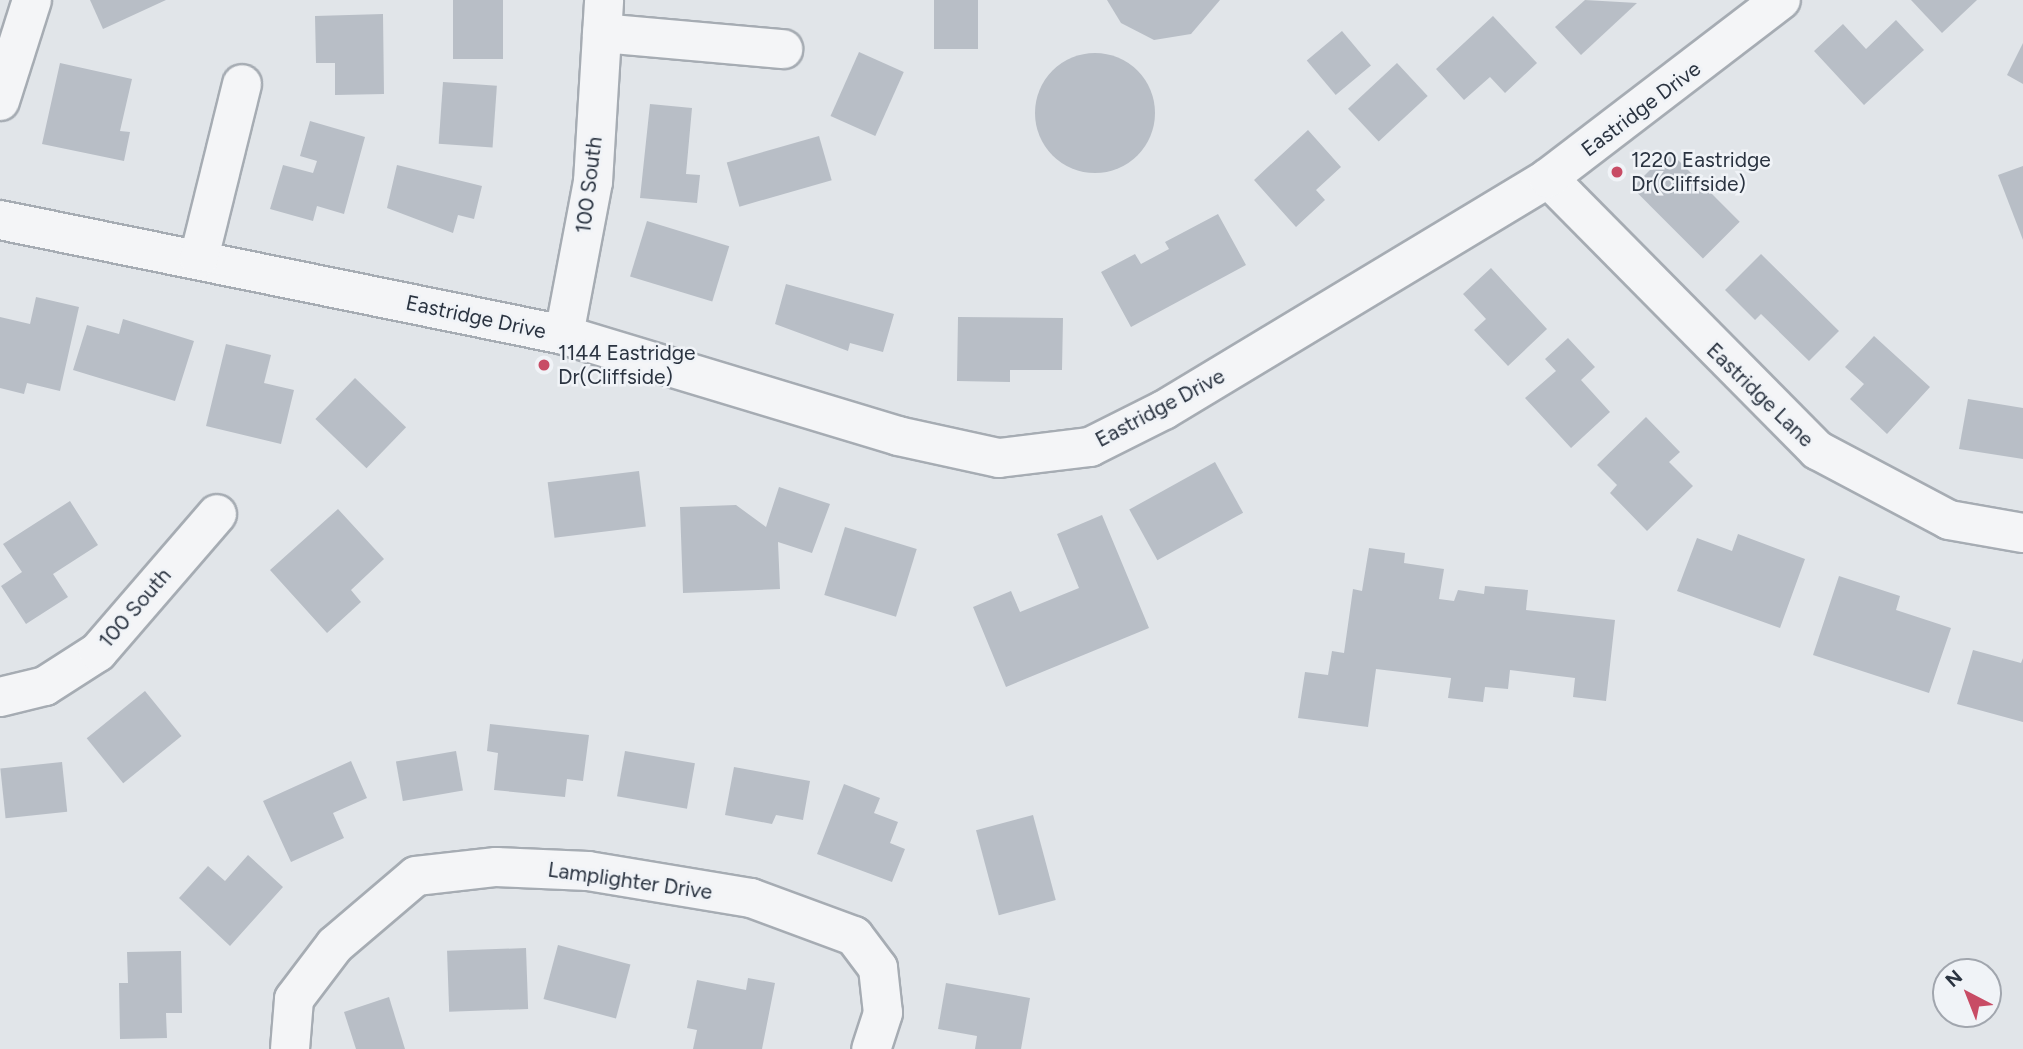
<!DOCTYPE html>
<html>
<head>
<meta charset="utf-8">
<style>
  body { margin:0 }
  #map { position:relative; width:2023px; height:1049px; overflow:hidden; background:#e1e5e9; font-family:Figtree,sans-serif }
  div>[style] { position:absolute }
  .building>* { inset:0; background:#b8bec6; transform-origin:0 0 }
  .round { border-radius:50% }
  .roads { filter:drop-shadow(2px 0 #a6acb3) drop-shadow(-2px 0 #a6acb3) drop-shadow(0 2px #a6acb3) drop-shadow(0 -2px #a6acb3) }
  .minor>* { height:38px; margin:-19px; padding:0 19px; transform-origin:19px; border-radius:19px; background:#f4f5f7 }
  .dots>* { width:19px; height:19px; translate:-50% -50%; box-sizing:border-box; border:4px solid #f0f3f7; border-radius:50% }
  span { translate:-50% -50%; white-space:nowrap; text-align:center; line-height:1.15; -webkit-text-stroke:5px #f0f3f7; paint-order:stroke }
  .street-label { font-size:21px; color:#2a3340 }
  .poi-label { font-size:21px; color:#2a3340 }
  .left { translate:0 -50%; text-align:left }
  .north { position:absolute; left:1932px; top:958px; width:70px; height:70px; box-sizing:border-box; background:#f0f3f7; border:2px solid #a1a6ae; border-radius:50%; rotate:318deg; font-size:19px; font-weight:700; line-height:28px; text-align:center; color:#2a3340 }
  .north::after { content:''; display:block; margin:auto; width:24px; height:32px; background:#c84c65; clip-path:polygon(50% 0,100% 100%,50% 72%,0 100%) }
</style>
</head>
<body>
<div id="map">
  <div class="building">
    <div style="clip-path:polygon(90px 0,166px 0,103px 29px)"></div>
    <div style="left:453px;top:0;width:50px;height:59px"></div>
    <div style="left:934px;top:0;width:44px;height:49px"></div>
    <div style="clip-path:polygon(1107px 0,1220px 0,1191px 34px,1154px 40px,1121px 23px)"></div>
    <div style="clip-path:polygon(1585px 0,1637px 3px,1581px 55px,1555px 27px)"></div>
    <div style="clip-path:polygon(1911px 0,1977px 0,1942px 33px)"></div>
    <div style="clip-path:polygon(383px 14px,384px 94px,335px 95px,335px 63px,316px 63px,315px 16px)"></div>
    <div style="clip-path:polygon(1493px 16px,1537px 63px,1505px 93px,1490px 77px,1464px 100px,1436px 69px)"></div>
    <div style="clip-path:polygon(1896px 20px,1924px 50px,1864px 105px,1814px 51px,1843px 24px,1866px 49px)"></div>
    <div style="left:1342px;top:31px;width:45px;height:46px;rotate:50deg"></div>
    <div style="clip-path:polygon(2023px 43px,2023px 84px,2007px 75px)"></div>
    <div style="left:859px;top:52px;width:49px;height:70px;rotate:24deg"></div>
    <div class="round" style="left:1035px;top:53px;width:120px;height:120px"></div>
    <div style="clip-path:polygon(60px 63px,132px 79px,120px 131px,130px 132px,124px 161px,42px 144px)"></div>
    <div style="left:1397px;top:63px;width:45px;height:67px;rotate:47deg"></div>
    <div style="left:443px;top:82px;width:54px;height:62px;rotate:4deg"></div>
    <div style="clip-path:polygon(650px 104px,692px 108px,686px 174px,700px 175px,697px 203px,640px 198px)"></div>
    <div style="clip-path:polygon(310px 121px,365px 137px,344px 214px,317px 206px,313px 221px,270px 209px,283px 165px,313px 173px,317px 161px,300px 156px)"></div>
    <div style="clip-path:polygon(1308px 130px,1341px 167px,1316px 190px,1325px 200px,1296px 227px,1254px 180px)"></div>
    <div style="left:819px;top:136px;width:46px;height:96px;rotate:74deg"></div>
    <div style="left:1669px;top:151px;width:100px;height:52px;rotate:45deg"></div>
    <div style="clip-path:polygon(397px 165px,482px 186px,474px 219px,458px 215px,453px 233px,387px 208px)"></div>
    <div style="clip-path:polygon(2023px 166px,2023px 240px,1998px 175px)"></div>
    <div style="clip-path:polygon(1218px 214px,1246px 265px,1131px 327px,1101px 272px,1135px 254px,1141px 264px,1169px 249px,1165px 242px)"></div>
    <div style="left:647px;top:221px;width:86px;height:58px;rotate:17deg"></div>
    <div style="clip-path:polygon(1761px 254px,1839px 331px,1809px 361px,1761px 314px,1755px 320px,1725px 290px)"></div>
    <div style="clip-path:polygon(1491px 268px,1547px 329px,1508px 366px,1474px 330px,1486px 319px,1463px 294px)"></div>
    <div style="clip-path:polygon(786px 284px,894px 314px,883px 352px,850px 343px,848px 351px,775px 324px)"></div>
    <div style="clip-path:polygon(36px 297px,79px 307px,60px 391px,27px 383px,24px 394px,0 388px,0 317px,30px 324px)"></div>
    <div style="clip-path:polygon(958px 317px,1063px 318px,1062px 370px,1010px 370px,1010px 382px,957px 381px)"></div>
    <div style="clip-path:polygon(123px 319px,194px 341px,175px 401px,73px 370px,87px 325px,119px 334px)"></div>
    <div style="clip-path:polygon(1874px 336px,1930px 387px,1887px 434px,1850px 399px,1864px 384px,1845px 367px)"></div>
    <div style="clip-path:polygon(1568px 338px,1595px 367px,1581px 380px,1610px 412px,1571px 448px,1525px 398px,1556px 371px,1545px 359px)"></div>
    <div style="clip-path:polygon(226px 344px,271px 355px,264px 383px,294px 390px,281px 444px,206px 426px)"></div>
    <div style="left:355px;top:378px;width:71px;height:57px;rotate:44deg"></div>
    <div style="clip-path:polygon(1968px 399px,2023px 408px,2023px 459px,1959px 449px)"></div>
    <div style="clip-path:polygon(1646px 417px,1680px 452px,1669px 462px,1693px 486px,1647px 531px,1610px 493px,1617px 485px,1597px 465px)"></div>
    <div style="left:1215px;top:462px;width:58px;height:98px;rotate:61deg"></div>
    <div style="left:639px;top:471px;width:56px;height:92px;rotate:83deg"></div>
    <div style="clip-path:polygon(779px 487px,830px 504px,812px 553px,778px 542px,780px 589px,683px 593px,680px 507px,736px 505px,766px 527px)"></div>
    <div style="clip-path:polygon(70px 501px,98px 545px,53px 574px,68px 597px,26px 624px,1px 586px,22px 572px,3px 544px)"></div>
    <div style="clip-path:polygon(338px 509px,384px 559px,351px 590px,361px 602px,327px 633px,270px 570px)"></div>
    <div style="clip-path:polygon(1102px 515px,1149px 628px,1006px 687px,973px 607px,1011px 591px,1020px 612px,1079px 588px,1057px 534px)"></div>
    <div style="left:845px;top:527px;width:75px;height:71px;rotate:17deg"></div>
    <div style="clip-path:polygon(1738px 534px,1805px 559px,1780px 628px,1677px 591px,1697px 538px,1732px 551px)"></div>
    <div style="clip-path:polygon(1369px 548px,1405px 553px,1404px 563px,1444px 569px,1439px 599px,1454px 601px,1458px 590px,1484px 594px,1485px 586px,1528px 590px,1526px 610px,1615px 620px,1606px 701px,1573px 697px,1575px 678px,1510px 670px,1508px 689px,1485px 687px,1483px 702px,1448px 698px,1451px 678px,1376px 669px,1368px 727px,1298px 718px,1305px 672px,1328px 675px,1332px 651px,1344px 653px,1353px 589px,1362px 591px)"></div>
    <div style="clip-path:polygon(1839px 576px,1900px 596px,1896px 610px,1951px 628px,1929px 693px,1813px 655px)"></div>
    <div style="clip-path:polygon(1973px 650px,2021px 663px,2023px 658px,2023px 722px,1957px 704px)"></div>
    <div style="left:145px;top:691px;width:58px;height:75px;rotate:51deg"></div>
    <div style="clip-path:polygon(490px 724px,589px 735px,583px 781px,567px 779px,565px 797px,494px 790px,498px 753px,487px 751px)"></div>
    <div style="left:456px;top:751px;width:40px;height:61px;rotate:80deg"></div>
    <div style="left:625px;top:751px;width:71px;height:46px;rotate:10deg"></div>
    <div style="clip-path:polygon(351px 761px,367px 798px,333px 813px,344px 838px,291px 862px,263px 801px)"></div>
    <div style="left:62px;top:762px;width:50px;height:62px;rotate:84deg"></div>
    <div style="clip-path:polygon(734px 767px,810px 781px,803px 820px,776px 815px,772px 824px,725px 815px)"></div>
    <div style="clip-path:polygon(844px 784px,880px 798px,874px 813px,898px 822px,890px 843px,905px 849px,892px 882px,817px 854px)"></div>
    <div style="left:1033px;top:815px;width:88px;height:59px;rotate:75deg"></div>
    <div style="clip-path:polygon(248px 855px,283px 887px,230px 946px,179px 898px,208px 866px,225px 881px)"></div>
    <div style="left:558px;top:945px;width:75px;height:56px;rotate:15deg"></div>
    <div style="left:526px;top:948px;width:61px;height:79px;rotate:88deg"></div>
    <div style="clip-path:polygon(181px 951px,182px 1013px,166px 1013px,167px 1038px,120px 1039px,119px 983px,128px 983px,127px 952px)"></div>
    <div style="clip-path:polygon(748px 978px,775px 983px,762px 1049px,693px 1049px,697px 1030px,687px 1028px,697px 980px,746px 990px)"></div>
    <div style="clip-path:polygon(946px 983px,1030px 998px,1021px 1049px,975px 1049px,977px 1036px,938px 1029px)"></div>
    <div style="clip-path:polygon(389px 997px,405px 1049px,356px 1049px,344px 1012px)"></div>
  </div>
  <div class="roads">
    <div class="minor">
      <div style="left:602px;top:33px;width:182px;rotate:5.1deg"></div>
      <div style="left:0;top:101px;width:106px;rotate:-72.4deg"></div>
      <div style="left:1548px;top:178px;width:383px;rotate:45.3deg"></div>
      <div style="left:1817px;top:450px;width:149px;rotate:27.9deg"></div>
      <div style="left:1949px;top:520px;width:75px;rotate:10deg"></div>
      <div style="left:0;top:220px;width:576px;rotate:11.52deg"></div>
      <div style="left:564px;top:335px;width:349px;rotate:16.8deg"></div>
      <div style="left:898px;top:436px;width:103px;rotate:12.3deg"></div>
      <div style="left:999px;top:458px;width:92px;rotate:-6.9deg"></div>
      <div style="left:1090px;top:447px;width:83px;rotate:-26.6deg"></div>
      <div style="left:1164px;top:410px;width:449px;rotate:-31.1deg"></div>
      <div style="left:1548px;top:178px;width:293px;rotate:-37.4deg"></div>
      <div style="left:199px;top:258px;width:179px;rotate:-76.1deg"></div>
      <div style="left:564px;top:335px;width:156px;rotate:-79.3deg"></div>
      <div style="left:593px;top:182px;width:182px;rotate:-86.5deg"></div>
      <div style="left:0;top:697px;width:46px;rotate:-13.7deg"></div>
      <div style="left:45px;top:686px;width:63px;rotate:-32.7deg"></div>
      <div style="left:98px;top:652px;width:182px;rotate:-49.2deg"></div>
      <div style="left:290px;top:1049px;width:50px;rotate:-85.4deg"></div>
      <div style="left:294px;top:999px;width:68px;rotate:-52.8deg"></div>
      <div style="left:335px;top:945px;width:106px;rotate:-40.4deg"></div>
      <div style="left:416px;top:876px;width:81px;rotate:-6.4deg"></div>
      <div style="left:496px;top:867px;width:92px;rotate:2.5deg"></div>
      <div style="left:588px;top:871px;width:165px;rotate:9.4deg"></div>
      <div style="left:751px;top:898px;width:110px;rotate:20.3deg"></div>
      <div style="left:854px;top:936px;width:40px;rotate:53deg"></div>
      <div style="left:878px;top:968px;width:45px;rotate:83.7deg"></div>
      <div style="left:883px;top:1013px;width:38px;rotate:108deg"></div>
    </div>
  </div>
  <div class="dots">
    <div style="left:1617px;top:172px;background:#c84c65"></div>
    <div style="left:544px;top:365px;background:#c84c65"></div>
  </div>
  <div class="street-label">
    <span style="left:1641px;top:109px;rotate:-37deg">Eastridge Drive</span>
    <span style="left:589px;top:185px;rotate:-83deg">100 South</span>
    <span style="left:476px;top:317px;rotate:12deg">Eastridge Drive</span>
    <span style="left:1760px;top:395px;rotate:44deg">Eastridge Lane</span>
    <span style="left:1160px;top:408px;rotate:-28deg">Eastridge Drive</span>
    <span style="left:135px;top:608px;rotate:-49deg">100 South</span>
    <span style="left:630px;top:881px;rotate:8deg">Lamplighter Drive</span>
  </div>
  <div class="poi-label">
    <span class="left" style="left:1631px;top:172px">1220 Eastridge<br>Dr(Cliffside)</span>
    <span class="left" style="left:558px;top:365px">1144 Eastridge<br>Dr(Cliffside)</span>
  </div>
  <div class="north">N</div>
</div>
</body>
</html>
